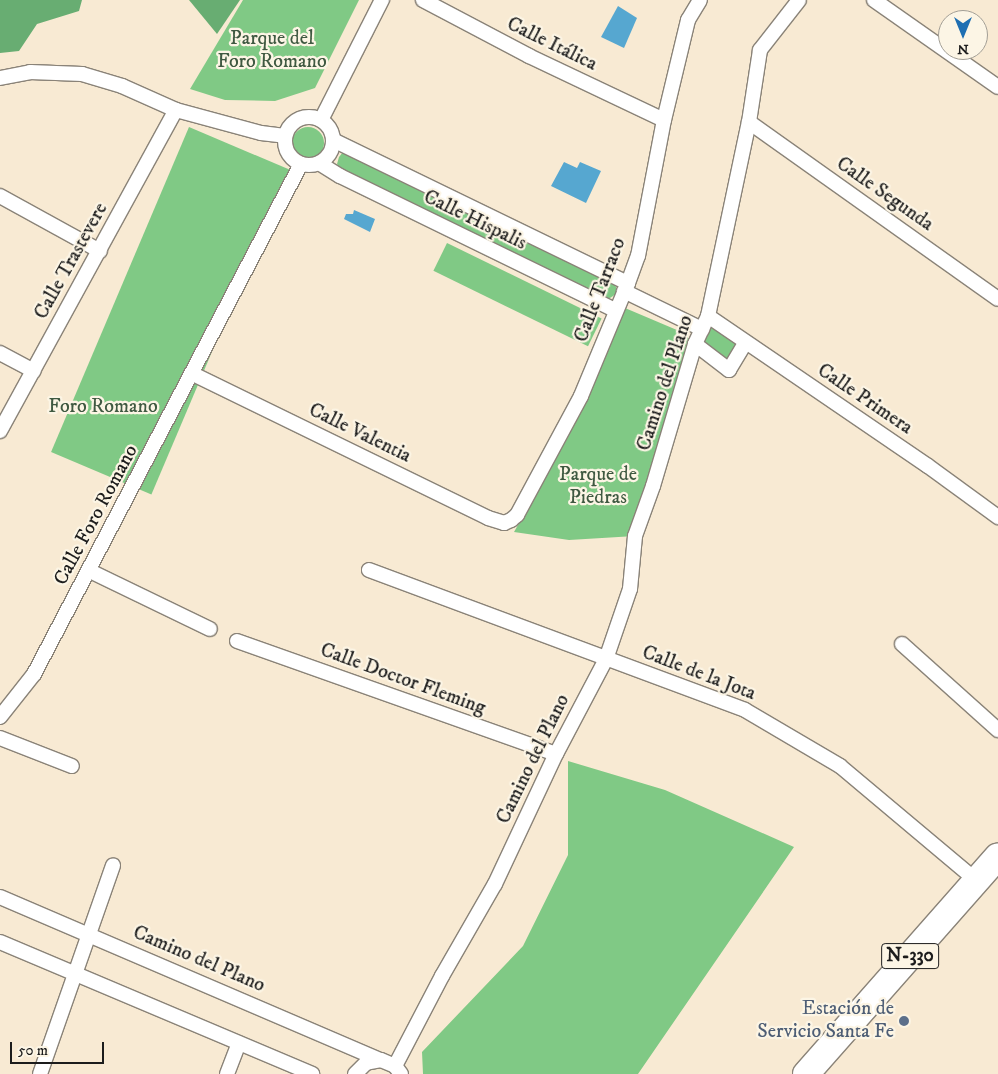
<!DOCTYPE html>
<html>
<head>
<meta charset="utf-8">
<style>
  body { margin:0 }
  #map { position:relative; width:998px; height:1074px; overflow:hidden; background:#f8ead3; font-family:"IM FELL DW Pica",serif }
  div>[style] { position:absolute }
  .green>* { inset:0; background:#80c985; transform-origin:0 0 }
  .round { border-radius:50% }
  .forest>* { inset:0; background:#68ad72 }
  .water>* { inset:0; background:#56a7d0 }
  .roads { filter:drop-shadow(1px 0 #8a8378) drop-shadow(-1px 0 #8a8378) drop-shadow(0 1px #8a8378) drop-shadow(0 -1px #8a8378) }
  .street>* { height:14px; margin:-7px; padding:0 7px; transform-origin:7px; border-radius:7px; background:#fff }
  .street>.ring { margin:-7px; padding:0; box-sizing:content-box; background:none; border:14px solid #fff; border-radius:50% }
  .highway>* { height:26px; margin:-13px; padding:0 13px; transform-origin:13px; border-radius:13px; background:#fff }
  .dots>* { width:14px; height:14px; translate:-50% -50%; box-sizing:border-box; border:2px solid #fcf5e5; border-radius:50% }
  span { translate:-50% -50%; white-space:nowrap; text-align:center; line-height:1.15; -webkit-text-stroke:4.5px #fcf5e5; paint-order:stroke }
  .shield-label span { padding:1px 4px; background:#fcf5e5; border:1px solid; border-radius:4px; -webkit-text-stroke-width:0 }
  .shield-label { font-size:19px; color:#1c1c1c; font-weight:700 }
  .park-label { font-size:20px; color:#3f5941 }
  .street-label { font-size:20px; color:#1c1c1c }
  .service-label { font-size:20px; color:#4e5e75 }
  .right { translate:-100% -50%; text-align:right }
  .north { position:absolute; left:938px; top:10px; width:50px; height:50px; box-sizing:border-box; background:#fcf5e5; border:1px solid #a29e95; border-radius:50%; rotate:180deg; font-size:14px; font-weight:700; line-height:20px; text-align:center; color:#1c1c1c }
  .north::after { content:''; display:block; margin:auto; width:18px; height:22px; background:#1f6fb2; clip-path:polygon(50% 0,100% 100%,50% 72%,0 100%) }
  .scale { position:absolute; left:10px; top:1042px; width:94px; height:22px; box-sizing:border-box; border:2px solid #1c1c1c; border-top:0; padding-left:6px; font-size:15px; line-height:18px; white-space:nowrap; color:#1c1c1c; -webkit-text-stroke:4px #fcf5e5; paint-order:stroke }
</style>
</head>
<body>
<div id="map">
  <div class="green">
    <div style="clip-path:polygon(243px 0,359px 0,315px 88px,275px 101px,225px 100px,190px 89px)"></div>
    <div style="left:189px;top:127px;width:109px;height:353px;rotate:23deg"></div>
    <div class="round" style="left:292px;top:127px;width:32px;height:32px"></div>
    <div style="clip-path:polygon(343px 152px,613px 281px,616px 287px,616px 294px,610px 298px,602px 300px,341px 170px,337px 164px,339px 157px)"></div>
    <div style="left:447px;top:243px;width:172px;height:31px;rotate:26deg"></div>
    <div style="clip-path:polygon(625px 308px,684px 333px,693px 344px,635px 536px,569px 540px,514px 532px,567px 439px)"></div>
    <div style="clip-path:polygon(709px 322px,745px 343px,728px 368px,699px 343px)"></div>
    <div style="clip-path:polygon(568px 761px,665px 790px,794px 847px,638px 1074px,423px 1074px,422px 1052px,523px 946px,568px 855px)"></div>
  </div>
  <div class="forest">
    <div style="clip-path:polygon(0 0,82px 0,79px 11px,37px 24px,19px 51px,0 53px)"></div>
    <div style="clip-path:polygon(189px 0,240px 0,217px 34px)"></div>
  </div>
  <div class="water">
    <div style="clip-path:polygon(618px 6px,637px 18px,624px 48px,601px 37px)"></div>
    <div style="clip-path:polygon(564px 162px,577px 168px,580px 162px,601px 171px,586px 203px,551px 186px)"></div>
    <div style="clip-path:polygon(354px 210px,375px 219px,370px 232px,344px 219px,346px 214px,353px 214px)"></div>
  </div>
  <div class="roads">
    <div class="street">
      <div style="left:423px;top:0;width:120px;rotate:27.8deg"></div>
      <div style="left:529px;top:56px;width:149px;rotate:25.4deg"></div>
      <div style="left:874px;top:0;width:151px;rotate:35.1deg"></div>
      <div style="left:0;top:78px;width:31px;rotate:-11deg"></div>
      <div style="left:30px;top:72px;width:52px;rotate:2.2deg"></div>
      <div style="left:82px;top:74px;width:42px;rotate:16.7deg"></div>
      <div style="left:122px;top:86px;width:59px;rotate:24deg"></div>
      <div style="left:176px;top:110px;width:88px;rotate:15.1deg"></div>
      <div style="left:261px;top:133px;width:24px;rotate:7deg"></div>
      <div class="ring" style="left:285px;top:117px;width:34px;height:34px"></div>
      <div style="left:321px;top:120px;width:135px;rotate:-63.1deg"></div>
      <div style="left:749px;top:122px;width:305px;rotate:35.4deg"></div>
      <div style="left:333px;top:140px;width:328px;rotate:25.9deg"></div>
      <div style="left:319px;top:163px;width:25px;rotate:32deg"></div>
      <div style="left:340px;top:176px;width:306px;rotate:26deg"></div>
      <div style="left:0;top:196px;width:114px;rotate:28.8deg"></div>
      <div style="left:624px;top:291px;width:87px;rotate:26deg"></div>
      <div style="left:708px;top:316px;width:266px;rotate:34.3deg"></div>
      <div style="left:928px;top:466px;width:87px;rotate:36.1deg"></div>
      <div style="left:695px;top:344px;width:43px;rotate:37.4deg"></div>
      <div style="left:729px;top:370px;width:31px;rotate:-59deg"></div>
      <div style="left:0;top:353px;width:38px;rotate:28deg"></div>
      <div style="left:193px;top:374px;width:328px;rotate:26deg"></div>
      <div style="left:488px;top:518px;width:17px;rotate:17deg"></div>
      <div style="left:504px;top:523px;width:8px;rotate:-23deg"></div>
      <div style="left:511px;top:520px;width:8px;rotate:-40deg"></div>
      <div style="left:517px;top:515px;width:135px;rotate:-61.7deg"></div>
      <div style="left:581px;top:396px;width:122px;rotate:-67.4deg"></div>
      <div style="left:628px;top:283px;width:29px;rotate:-70deg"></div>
      <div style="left:638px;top:256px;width:138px;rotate:-79.2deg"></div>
      <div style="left:664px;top:120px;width:103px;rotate:-76.5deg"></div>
      <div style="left:688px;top:20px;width:23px;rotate:-59deg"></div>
      <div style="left:0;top:431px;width:366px;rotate:-61.3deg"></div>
      <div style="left:369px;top:570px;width:401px;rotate:20.4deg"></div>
      <div style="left:745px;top:710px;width:110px;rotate:30.5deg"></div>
      <div style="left:840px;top:766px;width:179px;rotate:40deg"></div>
      <div style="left:90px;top:571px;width:133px;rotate:25.8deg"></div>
      <div style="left:237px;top:641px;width:338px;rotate:19.5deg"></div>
      <div style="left:902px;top:644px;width:129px;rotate:41.9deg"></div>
      <div style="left:0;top:717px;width:55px;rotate:-51.7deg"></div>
      <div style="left:34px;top:674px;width:576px;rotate:-62.37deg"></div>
      <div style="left:0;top:738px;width:77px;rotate:21.3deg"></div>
      <div style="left:0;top:897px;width:414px;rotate:23.2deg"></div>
      <div style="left:0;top:942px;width:339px;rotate:22.9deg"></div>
      <div style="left:395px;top:1066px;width:102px;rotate:-62.4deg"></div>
      <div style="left:442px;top:976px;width:106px;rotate:-60.1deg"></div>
      <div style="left:495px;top:884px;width:144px;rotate:-64.9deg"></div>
      <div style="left:556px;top:754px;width:107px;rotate:-62.2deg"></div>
      <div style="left:606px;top:659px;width:74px;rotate:-71.1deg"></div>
      <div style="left:630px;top:589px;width:53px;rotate:-84.6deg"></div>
      <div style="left:635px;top:536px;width:53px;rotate:-70.2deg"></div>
      <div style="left:653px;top:486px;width:148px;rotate:-73.5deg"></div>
      <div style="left:695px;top:344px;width:31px;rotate:-65deg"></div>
      <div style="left:708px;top:316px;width:198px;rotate:-78.1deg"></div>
      <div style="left:749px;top:122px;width:73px;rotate:-81.3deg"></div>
      <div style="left:760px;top:50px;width:63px;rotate:-52deg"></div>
      <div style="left:40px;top:1074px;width:221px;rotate:-70.7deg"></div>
      <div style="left:227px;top:1074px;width:33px;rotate:-69deg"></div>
      <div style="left:355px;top:1074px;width:16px;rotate:-45deg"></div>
      <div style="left:366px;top:1063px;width:15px;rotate:-11deg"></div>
      <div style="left:381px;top:1060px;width:15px;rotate:23deg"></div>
      <div style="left:395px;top:1066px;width:10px;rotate:53deg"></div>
    </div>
    <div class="highway">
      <div style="left:806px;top:1074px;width:290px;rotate:-48.6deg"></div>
    </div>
  </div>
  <div class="dots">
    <div style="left:904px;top:1021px;background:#5c6f8a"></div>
  </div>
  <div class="shield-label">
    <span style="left:910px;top:956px">N-330</span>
  </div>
  <div class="park-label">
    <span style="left:272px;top:50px">Parque del<br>Foro Romano</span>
    <span style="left:103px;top:406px">Foro Romano</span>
    <span style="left:598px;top:486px">Parque de<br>Piedras</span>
  </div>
  <div class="street-label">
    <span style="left:552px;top:44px;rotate:26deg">Calle Itálica</span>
    <span style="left:885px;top:194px;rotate:35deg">Calle Segunda</span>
    <span style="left:475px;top:220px;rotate:26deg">Calle Hispalis</span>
    <span style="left:71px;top:261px;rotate:-61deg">Calle Trastevere</span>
    <span style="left:600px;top:290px;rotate:-69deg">Calle Tarraco</span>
    <span style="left:665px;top:383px;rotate:-72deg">Camino del Plano</span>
    <span style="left:865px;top:399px;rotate:34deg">Calle Primera</span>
    <span style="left:360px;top:433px;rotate:26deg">Calle Valentia</span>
    <span style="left:96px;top:515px;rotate:-62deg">Calle Foro Romano</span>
    <span style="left:699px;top:673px;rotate:21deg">Calle de la Jota</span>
    <span style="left:403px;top:679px;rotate:20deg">Calle Doctor Fleming</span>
    <span style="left:533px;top:759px;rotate:-64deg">Camino del Plano</span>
    <span style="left:199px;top:959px;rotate:23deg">Camino del Plano</span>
  </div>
  <div class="service-label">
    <span class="right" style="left:894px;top:1020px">Estación de<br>Servicio Santa Fe</span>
  </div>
  <div class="north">N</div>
  <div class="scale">50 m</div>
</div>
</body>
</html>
